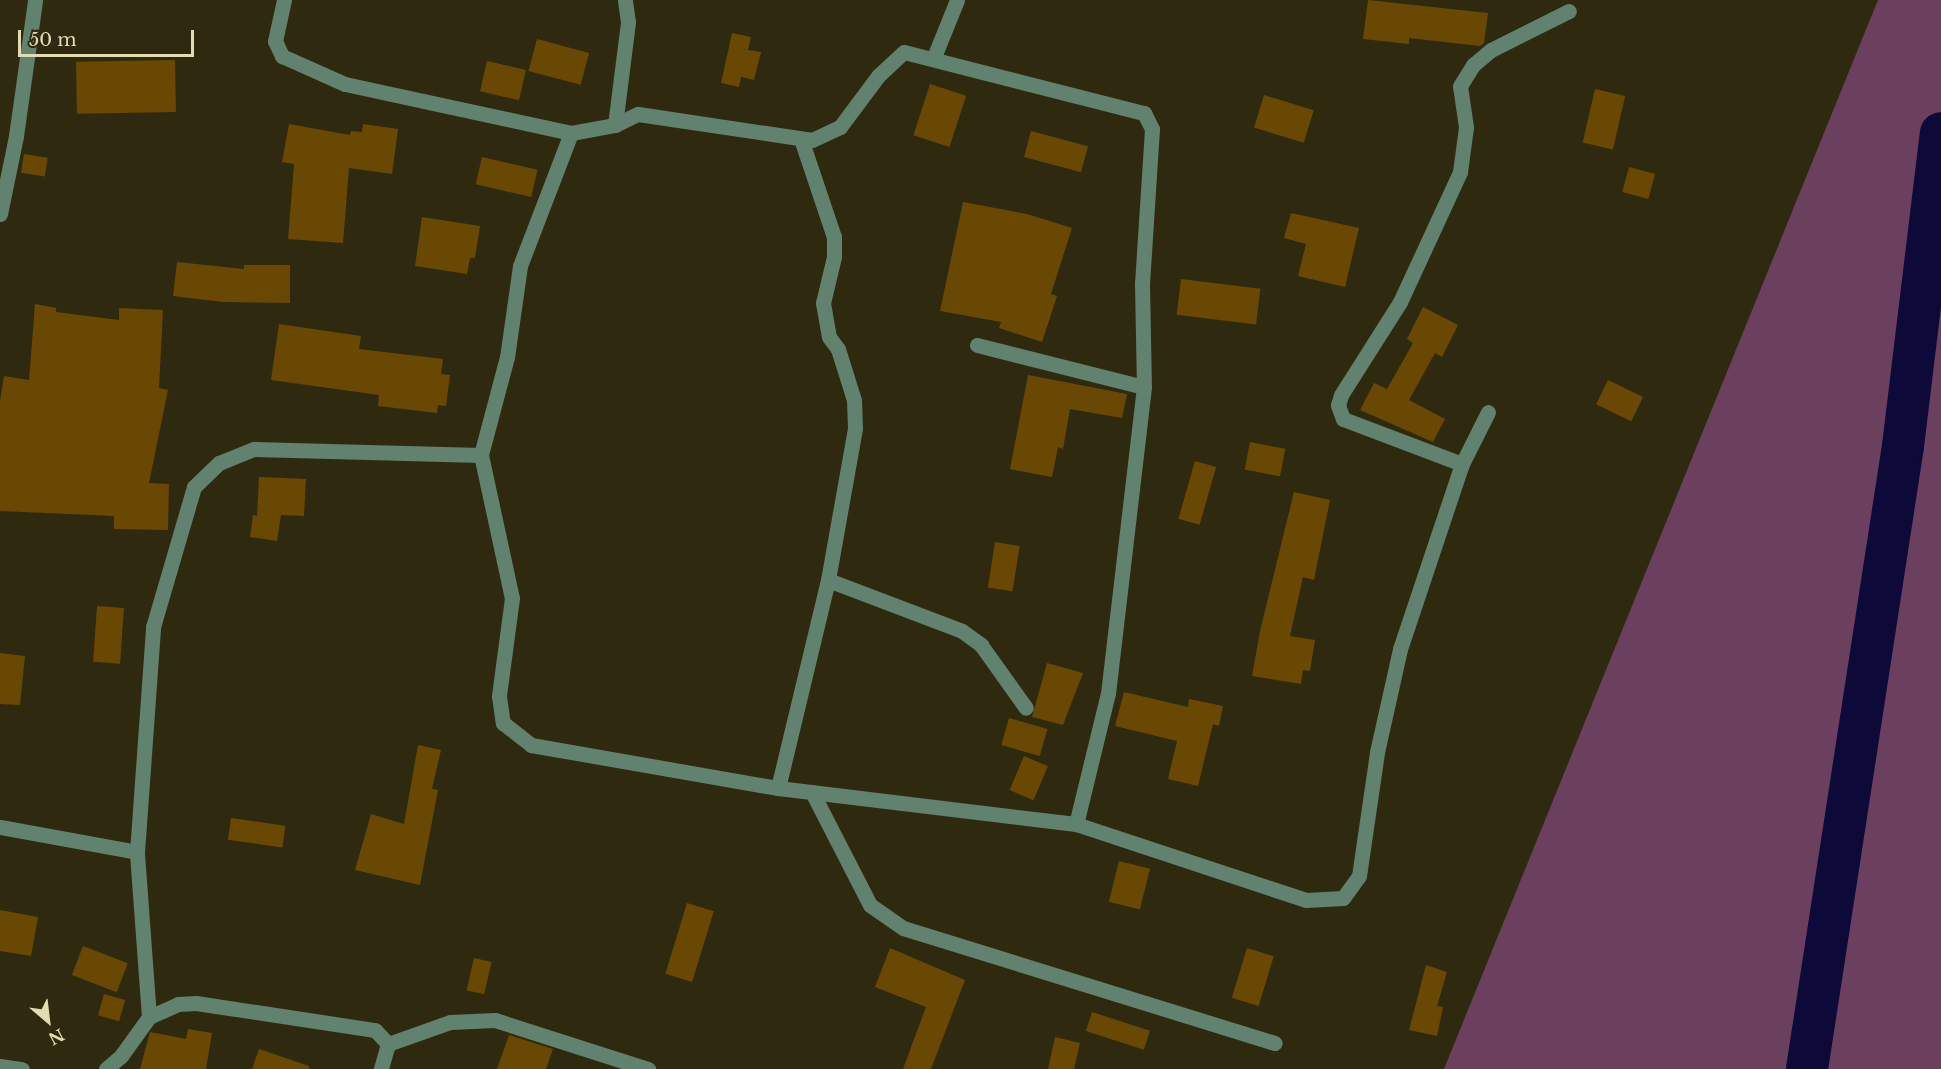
<!DOCTYPE html>
<html>
<head>
<meta charset="utf-8">
<style>
  body { margin:0 }
  #map { position:relative; width:1941px; height:1069px; overflow:hidden; background:#2f2a0f; font-family:"Libre Baskerville",serif }
  div>[style] { position:absolute }
  .green>* { inset:0; background:#6b405f }
  .river>* { height:42px; margin:-21px; padding:0 21px; transform-origin:21px; border-radius:21px; background:#0d0938 }
  .building>* { inset:0; background:#694804; transform-origin:0 0 }
  .minor>* { height:15px; margin:-7.5px; padding:0 7.5px; transform-origin:7.5px; border-radius:7.5px; background:#60826e }
  span { translate:-50% -50%; white-space:nowrap; text-align:center; line-height:1.15; -webkit-text-stroke:4.5px #2f2a0f; paint-order:stroke }
  .north { position:absolute; left:18px; top:991px; width:60px; height:60px; -webkit-text-stroke:4px #2f2a0f; paint-order:stroke; rotate:152deg; font-size:16px; font-weight:700; line-height:24px; text-align:center; color:#e3dbb2 }
  .north::after { content:''; display:block; margin:auto; width:21px; height:27px; background:#e3dbb2; clip-path:polygon(50% 0,100% 100%,50% 72%,0 100%) }
  .scale { position:absolute; left:18px; top:30px; width:176px; height:27px; box-sizing:border-box; border:3px solid #e3dbb2; border-top:0; padding-left:8px; font-size:18px; line-height:21px; white-space:nowrap; color:#e3dbb2; -webkit-text-stroke:4px #2f2a0f; paint-order:stroke }
</style>
</head>
<body>
<div id="map">
  <div class="green">
    <div style="clip-path:polygon(1878px 0,1941px 0,1941px 1069px,1444px 1069px)"></div>
  </div>
  <div class="river">
    <div style="left:1807px;top:1069px;width:630px;rotate:-81.24deg"></div>
    <div style="left:1903px;top:446px;width:315px;rotate:-83.1deg"></div>
  </div>
  <div class="building">
    <div style="clip-path:polygon(1368px 0,1488px 13px,1484px 43px,1480px 46px,1409px 38px,1409px 44px,1363px 39px)"></div>
    <div style="clip-path:polygon(732px 33px,751px 37px,748px 50px,761px 52px,754px 80px,741px 77px,739px 87px,721px 83px)"></div>
    <div style="left:537px;top:39px;width:54px;height:33px;rotate:15deg"></div>
    <div style="left:175px;top:60px;width:52px;height:99px;rotate:89deg"></div>
    <div style="left:487px;top:61px;width:40px;height:31px;rotate:13deg"></div>
    <div style="left:930px;top:84px;width:38px;height:54px;rotate:18deg"></div>
    <div style="left:1595px;top:89px;width:31px;height:55px;rotate:13deg"></div>
    <div style="left:1264px;top:95px;width:52px;height:34px;rotate:17deg"></div>
    <div style="clip-path:polygon(289px 124px,350px 135px,351px 131px,362px 132px,363px 124px,398px 129px,392px 174px,349px 168px,343px 243px,288px 239px,294px 164px,282px 162px)"></div>
    <div style="left:1031px;top:131px;width:59px;height:27px;rotate:15deg"></div>
    <div style="left:24px;top:154px;width:24px;height:19px;rotate:9deg"></div>
    <div style="left:482px;top:157px;width:57px;height:28px;rotate:13deg"></div>
    <div style="left:1629px;top:167px;width:27px;height:26px;rotate:15deg"></div>
    <div style="clip-path:polygon(963px 202px,1027px 214px,1072px 228px,1051px 294px,1057px 296px,1042px 342px,999px 328px,1001px 322px,940px 311px)"></div>
    <div style="clip-path:polygon(1291px 213px,1359px 228px,1345px 287px,1298px 276px,1306px 244px,1284px 238px)"></div>
    <div style="clip-path:polygon(422px 217px,480px 226px,475px 258px,470px 258px,467px 274px,415px 266px)"></div>
    <div style="clip-path:polygon(177px 262px,244px 269px,244px 265px,290px 265px,290px 303px,223px 302px,173px 296px)"></div>
    <div style="left:1181px;top:279px;width:80px;height:36px;rotate:7deg"></div>
    <div style="clip-path:polygon(35px 304px,56px 308px,56px 312px,119px 320px,119px 308px,163px 310px,159px 388px,168px 390px,149px 483px,169px 484px,168px 530px,114px 529px,114px 516px,0 511px,0 401px,4px 376px,29px 380px)"></div>
    <div style="clip-path:polygon(1423px 307px,1458px 325px,1442px 357px,1435px 353px,1409px 400px,1445px 419px,1433px 442px,1360px 410px,1374px 383px,1387px 389px,1413px 343px,1407px 339px)"></div>
    <div style="clip-path:polygon(279px 324px,361px 336px,359px 349px,443px 359px,441px 374px,450px 375px,446px 406px,438px 405px,437px 413px,378px 406px,379px 395px,271px 380px)"></div>
    <div style="clip-path:polygon(1028px 375px,1127px 394px,1122px 418px,1070px 409px,1063px 449px,1058px 447px,1052px 477px,1010px 469px)"></div>
    <div style="left:1608px;top:380px;width:39px;height:27px;rotate:26deg"></div>
    <div style="left:1250px;top:442px;width:36px;height:28px;rotate:11deg"></div>
    <div style="left:1195px;top:461px;width:22px;height:60px;rotate:16deg"></div>
    <div style="clip-path:polygon(259px 477px,306px 479px,304px 516px,281px 515px,277px 541px,250px 537px,253px 515px,257px 516px)"></div>
    <div style="clip-path:polygon(1294px 492px,1330px 500px,1314px 580px,1303px 577px,1290px 636px,1315px 640px,1310px 671px,1303px 670px,1301px 684px,1252px 676px,1260px 631px)"></div>
    <div style="left:995px;top:542px;width:25px;height:46px;rotate:9deg"></div>
    <div style="left:97px;top:606px;width:27px;height:56px;rotate:4deg"></div>
    <div style="clip-path:polygon(0 653px,25px 656px,20px 705px,0 704px)"></div>
    <div style="clip-path:polygon(1047px 663px,1083px 673px,1063px 725px,1032px 717px)"></div>
    <div style="clip-path:polygon(1124px 692px,1188px 707px,1189px 699px,1223px 706px,1219px 726px,1213px 724px,1198px 786px,1168px 779px,1177px 741px,1115px 726px)"></div>
    <div style="left:1009px;top:718px;width:40px;height:28px;rotate:16deg"></div>
    <div style="clip-path:polygon(418px 745px,441px 750px,432px 789px,438px 790px,420px 885px,355px 870px,371px 814px,404px 824px)"></div>
    <div style="left:1024px;top:756px;width:26px;height:37px;rotate:23deg"></div>
    <div style="left:231px;top:818px;width:55px;height:22px;rotate:8deg"></div>
    <div style="left:1119px;top:861px;width:32px;height:42px;rotate:14deg"></div>
    <div style="left:687px;top:903px;width:28px;height:74px;rotate:17deg"></div>
    <div style="clip-path:polygon(0 910px,38px 917px,31px 956px,0 951px)"></div>
    <div style="left:83px;top:946px;width:48px;height:31px;rotate:21deg"></div>
    <div style="clip-path:polygon(890px 948px,965px 980px,931px 1069px,903px 1069px,926px 1007px,875px 987px)"></div>
    <div style="left:1247px;top:948px;width:28px;height:52px;rotate:17deg"></div>
    <div style="left:474px;top:958px;width:18px;height:33px;rotate:13deg"></div>
    <div style="clip-path:polygon(1426px 965px,1447px 972px,1437px 1006px,1443px 1007px,1437px 1036px,1409px 1030px)"></div>
    <div style="left:104px;top:994px;width:22px;height:22px;rotate:16deg"></div>
    <div style="left:1092px;top:1012px;width:61px;height:20px;rotate:18deg"></div>
    <div style="clip-path:polygon(188px 1029px,212px 1033px,206px 1069px,140px 1069px,150px 1032px,186px 1039px)"></div>
    <div style="clip-path:polygon(509px 1035px,553px 1049px,546px 1069px,497px 1069px)"></div>
    <div style="clip-path:polygon(1055px 1037px,1080px 1043px,1074px 1069px,1048px 1069px)"></div>
    <div style="clip-path:polygon(259px 1049px,309px 1066px,309px 1069px,252px 1069px)"></div>
  </div>
  <div class="minor">
    <div style="left:284px;top:0;width:42px;rotate:102.4deg"></div>
    <div style="left:275px;top:41px;width:17px;rotate:65deg"></div>
    <div style="left:282px;top:56px;width:69px;rotate:24deg"></div>
    <div style="left:345px;top:84px;width:231px;rotate:12.2deg"></div>
    <div style="left:571px;top:133px;width:45px;rotate:-10.3deg"></div>
    <div style="left:615px;top:125px;width:25px;rotate:-26deg"></div>
    <div style="left:638px;top:114px;width:176px;rotate:8.5deg"></div>
    <div style="left:812px;top:140px;width:31px;rotate:-25deg"></div>
    <div style="left:840px;top:127px;width:64px;rotate:-53.3deg"></div>
    <div style="left:878px;top:76px;width:35px;rotate:-43deg"></div>
    <div style="left:904px;top:52px;width:248px;rotate:14.3deg"></div>
    <div style="left:1144px;top:113px;width:18px;rotate:63deg"></div>
    <div style="left:1152px;top:129px;width:155px;rotate:93.7deg"></div>
    <div style="left:1142px;top:284px;width:103px;rotate:88.9deg"></div>
    <div style="left:1144px;top:387px;width:308px;rotate:96.7deg"></div>
    <div style="left:1108px;top:693px;width:135px;rotate:103.7deg"></div>
    <div style="left:934px;top:57px;width:61px;rotate:-68deg"></div>
    <div style="left:615px;top:125px;width:104px;rotate:-82.8deg"></div>
    <div style="left:628px;top:22px;width:22px;rotate:-98deg"></div>
    <div style="left:571px;top:133px;width:142px;rotate:111deg"></div>
    <div style="left:520px;top:266px;width:92px;rotate:98.1deg"></div>
    <div style="left:507px;top:357px;width:101px;rotate:104.9deg"></div>
    <div style="left:481px;top:455px;width:146px;rotate:77.8deg"></div>
    <div style="left:512px;top:598px;width:99px;rotate:97.6deg"></div>
    <div style="left:499px;top:696px;width:27px;rotate:82deg"></div>
    <div style="left:503px;top:723px;width:36px;rotate:38deg"></div>
    <div style="left:531px;top:745px;width:251px;rotate:9.9deg"></div>
    <div style="left:778px;top:788px;width:300px;rotate:6.9deg"></div>
    <div style="left:1076px;top:824px;width:242px;rotate:18.3deg"></div>
    <div style="left:1306px;top:900px;width:37px;rotate:-3deg"></div>
    <div style="left:1343px;top:898px;width:27px;rotate:-54deg"></div>
    <div style="left:1359px;top:876px;width:125px;rotate:-81.7deg"></div>
    <div style="left:1377px;top:752px;width:106px;rotate:-77.4deg"></div>
    <div style="left:1400px;top:649px;width:195px;rotate:-71.5deg"></div>
    <div style="left:1462px;top:464px;width:58px;rotate:-63.4deg"></div>
    <div style="left:0;top:214px;width:80px;rotate:-78.4deg"></div>
    <div style="left:16px;top:136px;width:137px;rotate:-82deg"></div>
    <div style="left:977px;top:345px;width:172px;rotate:14.1deg"></div>
    <div style="left:1462px;top:464px;width:127px;rotate:-159.3deg"></div>
    <div style="left:1343px;top:419px;width:15px;rotate:-110deg"></div>
    <div style="left:1338px;top:405px;width:10px;rotate:-73deg"></div>
    <div style="left:1341px;top:395px;width:110px;rotate:-57.6deg"></div>
    <div style="left:1400px;top:302px;width:143px;rotate:-65.2deg"></div>
    <div style="left:1460px;top:172px;width:45px;rotate:-82.4deg"></div>
    <div style="left:1466px;top:127px;width:41px;rotate:-98.3deg"></div>
    <div style="left:1460px;top:86px;width:25px;rotate:-58deg"></div>
    <div style="left:1473px;top:65px;width:23px;rotate:-40deg"></div>
    <div style="left:1491px;top:50px;width:87px;rotate:-26.6deg"></div>
    <div style="left:828px;top:580px;width:143px;rotate:20.8deg"></div>
    <div style="left:962px;top:631px;width:24px;rotate:36deg"></div>
    <div style="left:981px;top:645px;width:77px;rotate:54.5deg"></div>
    <div style="left:778px;top:788px;width:214px;rotate:-76.5deg"></div>
    <div style="left:828px;top:580px;width:154px;rotate:-79.9deg"></div>
    <div style="left:855px;top:428px;width:28px;rotate:-92deg"></div>
    <div style="left:854px;top:400px;width:53px;rotate:-107.4deg"></div>
    <div style="left:838px;top:349px;width:15px;rotate:-127deg"></div>
    <div style="left:829px;top:337px;width:35px;rotate:-100deg"></div>
    <div style="left:823px;top:303px;width:47px;rotate:-76.6deg"></div>
    <div style="left:834px;top:257px;width:20px;rotate:-90deg"></div>
    <div style="left:834px;top:237px;width:103px;rotate:-108.6deg"></div>
    <div style="left:812px;top:792px;width:127px;rotate:62.8deg"></div>
    <div style="left:870px;top:905px;width:40px;rotate:34.9deg"></div>
    <div style="left:903px;top:928px;width:389px;rotate:17.2deg"></div>
    <div style="left:0;top:827px;width:139px;rotate:10.3deg"></div>
    <div style="left:149px;top:1017px;width:165px;rotate:-94.2deg"></div>
    <div style="left:137px;top:852px;width:226px;rotate:-85.9deg"></div>
    <div style="left:153px;top:627px;width:146px;rotate:-73.7deg"></div>
    <div style="left:194px;top:487px;width:35px;rotate:-44deg"></div>
    <div style="left:219px;top:463px;width:38px;rotate:-22deg"></div>
    <div style="left:254px;top:449px;width:227px;rotate:1.5deg"></div>
    <div style="left:388px;top:1044px;width:66px;rotate:-19.5deg"></div>
    <div style="left:450px;top:1022px;width:45px;rotate:-2.5deg"></div>
    <div style="left:495px;top:1020px;width:161px;rotate:17.8deg"></div>
    <div style="left:0;top:1066px;width:22px;rotate:8deg"></div>
    <div style="left:106px;top:1069px;width:20px;rotate:-41deg"></div>
    <div style="left:121px;top:1056px;width:48px;rotate:-54.3deg"></div>
    <div style="left:149px;top:1017px;width:32px;rotate:-24deg"></div>
    <div style="left:178px;top:1004px;width:18px;rotate:-3deg"></div>
    <div style="left:196px;top:1003px;width:181px;rotate:8.6deg"></div>
    <div style="left:375px;top:1030px;width:19px;rotate:47deg"></div>
    <div style="left:388px;top:1044px;width:26px;rotate:106deg"></div>
  </div>
  <div class="north">N</div>
  <div class="scale">50 m</div>
</div>
</body>
</html>
